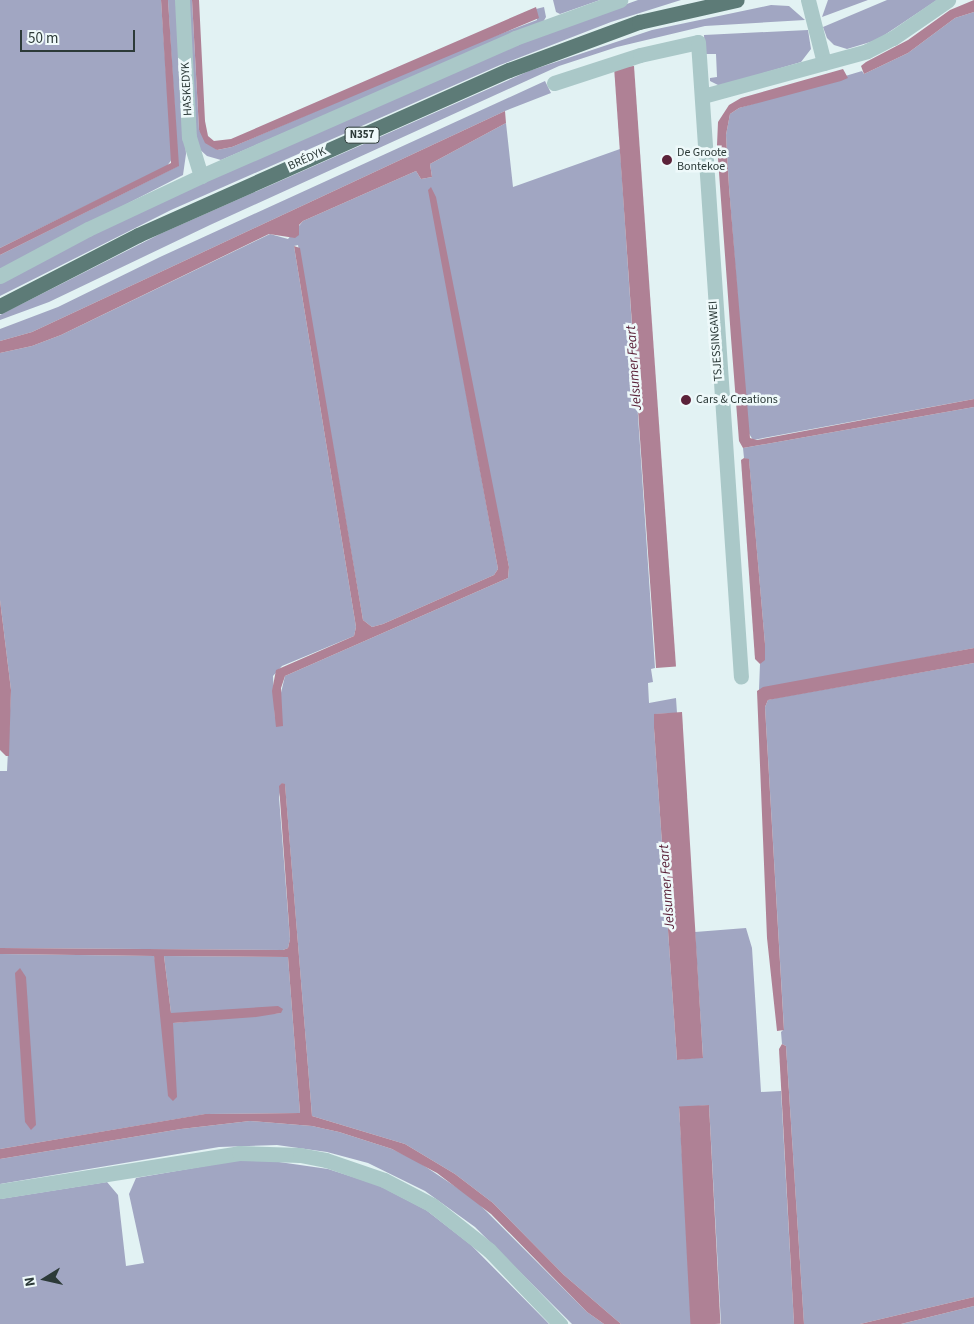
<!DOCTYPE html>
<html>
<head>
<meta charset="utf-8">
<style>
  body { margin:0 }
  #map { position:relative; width:974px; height:1324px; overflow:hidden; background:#e2f2f3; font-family:"Source Sans 3",sans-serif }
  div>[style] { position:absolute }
  .green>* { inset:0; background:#a1a6c2 }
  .water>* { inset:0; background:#af8195; transform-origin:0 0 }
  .street>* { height:15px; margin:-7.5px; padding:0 7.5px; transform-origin:7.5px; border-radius:7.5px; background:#aac8c8 }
  .primary>* { height:15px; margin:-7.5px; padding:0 7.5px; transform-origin:7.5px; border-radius:7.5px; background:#5d7b77 }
  .dots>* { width:14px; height:14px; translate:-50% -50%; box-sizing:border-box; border:2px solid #eef9fa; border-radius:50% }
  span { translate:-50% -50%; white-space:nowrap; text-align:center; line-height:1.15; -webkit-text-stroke:5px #eef9fa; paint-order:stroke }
  .shield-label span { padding:1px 4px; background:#eef9fa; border:1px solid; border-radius:4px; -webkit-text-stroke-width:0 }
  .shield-label { font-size:11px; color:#2c3a38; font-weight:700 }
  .street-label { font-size:12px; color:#2c3a38 }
  .poi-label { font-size:12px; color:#2c3a38 }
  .left { translate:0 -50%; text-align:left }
  .water-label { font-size:14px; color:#5b2239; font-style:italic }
  .north { position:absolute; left:20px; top:1254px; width:50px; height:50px; -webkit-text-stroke:4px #eef9fa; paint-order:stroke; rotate:260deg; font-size:14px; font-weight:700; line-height:20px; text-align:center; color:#2c3a38 }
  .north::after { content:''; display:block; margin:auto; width:18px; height:22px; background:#2c3a38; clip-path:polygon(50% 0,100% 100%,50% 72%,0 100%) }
  .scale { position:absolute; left:20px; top:30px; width:115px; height:22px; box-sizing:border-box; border:2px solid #2c3a38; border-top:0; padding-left:6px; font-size:15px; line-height:18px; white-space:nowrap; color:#2c3a38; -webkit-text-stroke:4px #eef9fa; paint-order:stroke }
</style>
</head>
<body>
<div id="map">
  <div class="green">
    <div style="clip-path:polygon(0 0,161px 0,172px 159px,167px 166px,0 248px)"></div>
    <div style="clip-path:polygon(168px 0,177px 0,186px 154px,183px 175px,0 269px,0 255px,178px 166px)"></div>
    <div style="clip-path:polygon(186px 0,192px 0,199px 130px,217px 150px,232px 147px,466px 47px,537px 20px,536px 9px,544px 7px,546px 17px,543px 22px,221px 160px,207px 156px,196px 146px)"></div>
    <div style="clip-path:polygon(553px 0,600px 0,560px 14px,556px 12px)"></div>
    <div style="clip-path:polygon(638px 0,681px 0,611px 22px,500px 65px,171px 210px,0 296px,0 281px,178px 192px,515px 44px)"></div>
    <div style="clip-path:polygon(828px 0,868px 0,822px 17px)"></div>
    <div style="clip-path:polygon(887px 0,937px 0,877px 40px,847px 49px,834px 45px,827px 38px,823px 27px)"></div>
    <div style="clip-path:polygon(771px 5px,789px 6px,805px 20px,705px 26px,617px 47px,559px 66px,210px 225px,49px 302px,0 320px,0 315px,160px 234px,529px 71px,652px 30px)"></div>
    <div style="clip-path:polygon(974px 12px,974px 399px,753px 440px,748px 432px,729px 187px,726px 135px,730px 114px,739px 108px,862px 71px,864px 74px,908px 53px,955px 18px)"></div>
    <div style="clip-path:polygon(808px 30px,811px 49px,801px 62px,720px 86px,710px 81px,710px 78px,717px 77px,716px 54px,705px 54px,704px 35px)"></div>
    <div style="clip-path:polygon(545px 81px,551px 93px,505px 111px,32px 332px,0 341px,0 329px,58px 307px,160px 257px)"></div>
    <div style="clip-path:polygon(evenodd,506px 123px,513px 187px,620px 149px,655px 668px,651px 669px,653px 682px,648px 683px,649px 703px,676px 698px,677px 713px,655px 714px,654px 728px,677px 1060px,703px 1057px,695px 932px,746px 928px,752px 948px,761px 1092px,781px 1091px,794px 1324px,721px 1324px,709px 1105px,679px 1108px,693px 1324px,621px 1324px,564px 1275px,493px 1203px,455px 1174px,405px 1144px,312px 1116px,285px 785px,282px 783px,279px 797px,290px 939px,288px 948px,283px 950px,0 948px,0 771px,7px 771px,11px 690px,0 600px,0 353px,32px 346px,61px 335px,270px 234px,288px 239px,303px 221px,416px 171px,421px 179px,432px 177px,430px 164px,506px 123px,429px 188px,509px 567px,508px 578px,285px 676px,275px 718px,273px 676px,282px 666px,354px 636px,356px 627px,294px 246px,298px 245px,363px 620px,372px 627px,383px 624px,494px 575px,498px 569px,429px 188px)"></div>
    <div style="clip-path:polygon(974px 407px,974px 648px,759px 690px,760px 664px,765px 644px,749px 460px,744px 458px,743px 448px)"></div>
    <div style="clip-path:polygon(974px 663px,974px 1297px,860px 1324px,804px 1324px,786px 1046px,782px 1044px,781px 1032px,784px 1029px,765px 707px,768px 700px,776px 698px)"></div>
    <div style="clip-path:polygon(0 954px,154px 956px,172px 1027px,173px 1023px,281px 1013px,171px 1013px,164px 956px,288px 957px,300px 1113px,206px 1114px,0 1149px)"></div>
    <div style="clip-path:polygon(250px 1121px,312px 1126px,339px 1132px,392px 1149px,417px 1161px,474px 1199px,587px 1312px,604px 1324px,572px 1324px,475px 1227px,425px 1191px,368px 1163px,327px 1152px,277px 1145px,219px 1147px,0 1184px,0 1159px,181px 1129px)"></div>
    <div style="clip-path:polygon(265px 1160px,328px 1169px,378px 1185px,426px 1210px,471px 1245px,549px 1324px,0 1324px,0 1199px,107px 1182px,118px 1195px,126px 1266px,144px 1263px,129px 1194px,136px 1178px,234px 1161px)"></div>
    <div style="clip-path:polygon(974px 1306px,974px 1324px,901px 1324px)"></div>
  </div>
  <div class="water">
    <div style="clip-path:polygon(161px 0,168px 0,179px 166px,0 255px,0 248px,171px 163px)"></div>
    <div style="clip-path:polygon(192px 0,199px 0,205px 121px,208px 136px,214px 141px,231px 139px,536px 7px,539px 18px,232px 147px,217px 150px,205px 143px,199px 130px)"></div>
    <div style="clip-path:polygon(974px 0,974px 12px,955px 18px,908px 53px,864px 74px,861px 66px,866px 62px,908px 40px,950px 10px)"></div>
    <div style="left:634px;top:66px;width:602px;height:20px;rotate:86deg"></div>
    <div style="clip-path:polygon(843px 69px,848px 78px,841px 81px,739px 108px,730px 114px,726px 135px,729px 187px,750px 438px,757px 440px,974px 399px,974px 407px,743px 448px,739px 441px,731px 338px,717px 145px,718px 122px,729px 105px,741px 98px)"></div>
    <div style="clip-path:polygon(505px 111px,506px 123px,430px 164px,432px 177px,421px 179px,416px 171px,303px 221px,299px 225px,299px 235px,295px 238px,269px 234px,61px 335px,32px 346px,0 353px,0 341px,32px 332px)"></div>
    <div style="clip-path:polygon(431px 187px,436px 197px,509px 567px,508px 578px,285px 676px,281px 688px,283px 726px,276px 727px,272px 691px,276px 670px,354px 636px,356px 627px,294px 246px,300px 248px,363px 620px,372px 627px,383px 624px,494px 575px,498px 569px,428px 190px)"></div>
    <div style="clip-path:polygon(744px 458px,749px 459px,765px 644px,765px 660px,760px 664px,755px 659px,741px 460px)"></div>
    <div style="clip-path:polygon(0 600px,11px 690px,9px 756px,6px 756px,0 750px)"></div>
    <div style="clip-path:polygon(974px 648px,974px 663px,768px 700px,765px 707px,784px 1030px,777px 1031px,767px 938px,757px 691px,763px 687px)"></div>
    <div style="clip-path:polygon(682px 712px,703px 1058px,677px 1060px,654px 728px,654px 714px)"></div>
    <div style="clip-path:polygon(282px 783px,285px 784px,312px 1116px,405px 1144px,455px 1174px,493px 1203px,564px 1275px,621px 1324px,604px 1324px,587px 1312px,491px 1214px,437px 1173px,392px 1149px,339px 1132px,312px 1126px,250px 1121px,181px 1129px,0 1159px,0 1149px,205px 1114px,300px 1113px,288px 957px,164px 956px,171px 1013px,278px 1006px,283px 1009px,281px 1013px,256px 1017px,173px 1023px,177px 1097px,173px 1101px,168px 1096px,167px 1085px,154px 956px,0 954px,0 948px,283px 950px,288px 948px,290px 939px,279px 786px)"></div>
    <div style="clip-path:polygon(20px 968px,26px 977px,36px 1125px,31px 1130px,25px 1122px,15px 973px)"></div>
    <div style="clip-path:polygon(782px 1044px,786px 1046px,804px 1324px,794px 1324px,779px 1049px)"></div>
    <div style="left:709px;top:1105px;width:219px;height:30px;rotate:87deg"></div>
    <div style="clip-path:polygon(974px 1297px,974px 1306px,901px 1324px,860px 1324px)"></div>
  </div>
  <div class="street">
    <div style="left:182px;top:0;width:137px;rotate:87.1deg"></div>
    <div style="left:189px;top:137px;width:41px;rotate:72.9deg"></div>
    <div style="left:808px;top:0;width:65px;rotate:75.7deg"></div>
    <div style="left:554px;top:83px;width:90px;rotate:-18deg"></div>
    <div style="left:640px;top:55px;width:59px;rotate:-12.6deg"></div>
    <div style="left:698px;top:42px;width:636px;rotate:86.13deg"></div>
    <div style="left:703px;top:96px;width:170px;rotate:-15.3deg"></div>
    <div style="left:867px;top:51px;width:29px;rotate:-27deg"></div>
    <div style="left:893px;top:38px;width:67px;rotate:-34.6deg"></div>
    <div style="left:0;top:276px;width:100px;rotate:-28.1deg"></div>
    <div style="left:88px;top:229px;width:125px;rotate:-25.1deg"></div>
    <div style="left:201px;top:176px;width:343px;rotate:-23.7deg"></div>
    <div style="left:515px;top:38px;width:112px;rotate:-19.9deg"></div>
    <div style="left:0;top:1191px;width:242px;rotate:-9deg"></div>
    <div style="left:239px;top:1153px;width:61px;rotate:1.9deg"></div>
    <div style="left:300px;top:1155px;width:26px;rotate:11deg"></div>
    <div style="left:326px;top:1160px;width:61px;rotate:19deg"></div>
    <div style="left:384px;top:1180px;width:54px;rotate:27.5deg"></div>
    <div style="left:432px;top:1205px;width:73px;rotate:38.3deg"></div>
    <div style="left:489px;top:1250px;width:103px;rotate:46.2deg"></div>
  </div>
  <div class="primary">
    <div style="left:0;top:306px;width:155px;rotate:-27.2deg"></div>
    <div style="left:138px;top:235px;width:406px;rotate:-24deg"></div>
    <div style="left:509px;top:70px;width:139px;rotate:-20.3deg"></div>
    <div style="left:639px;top:22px;width:100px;rotate:-12.7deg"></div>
  </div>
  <div class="dots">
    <div style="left:667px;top:160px;background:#5b2239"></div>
    <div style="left:686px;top:400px;background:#5b2239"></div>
  </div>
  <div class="shield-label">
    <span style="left:362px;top:135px">N357</span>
  </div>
  <div class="street-label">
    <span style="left:187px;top:89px;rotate:-93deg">HASKEDYK</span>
    <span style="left:307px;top:159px;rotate:-24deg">BRÉDYK</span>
    <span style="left:716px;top:341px;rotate:-94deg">TSJESSINGAWEI</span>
  </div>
  <div class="poi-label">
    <span class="left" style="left:677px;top:160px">De Groote<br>Bontekoe</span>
    <span class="left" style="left:696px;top:400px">Cars &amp; Creations</span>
  </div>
  <div class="water-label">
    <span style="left:634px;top:368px;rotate:-94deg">Jelsumer Feart</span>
    <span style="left:667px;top:887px;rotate:-94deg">Jelsumer Feart</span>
  </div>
  <div class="north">N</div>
  <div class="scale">50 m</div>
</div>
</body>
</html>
